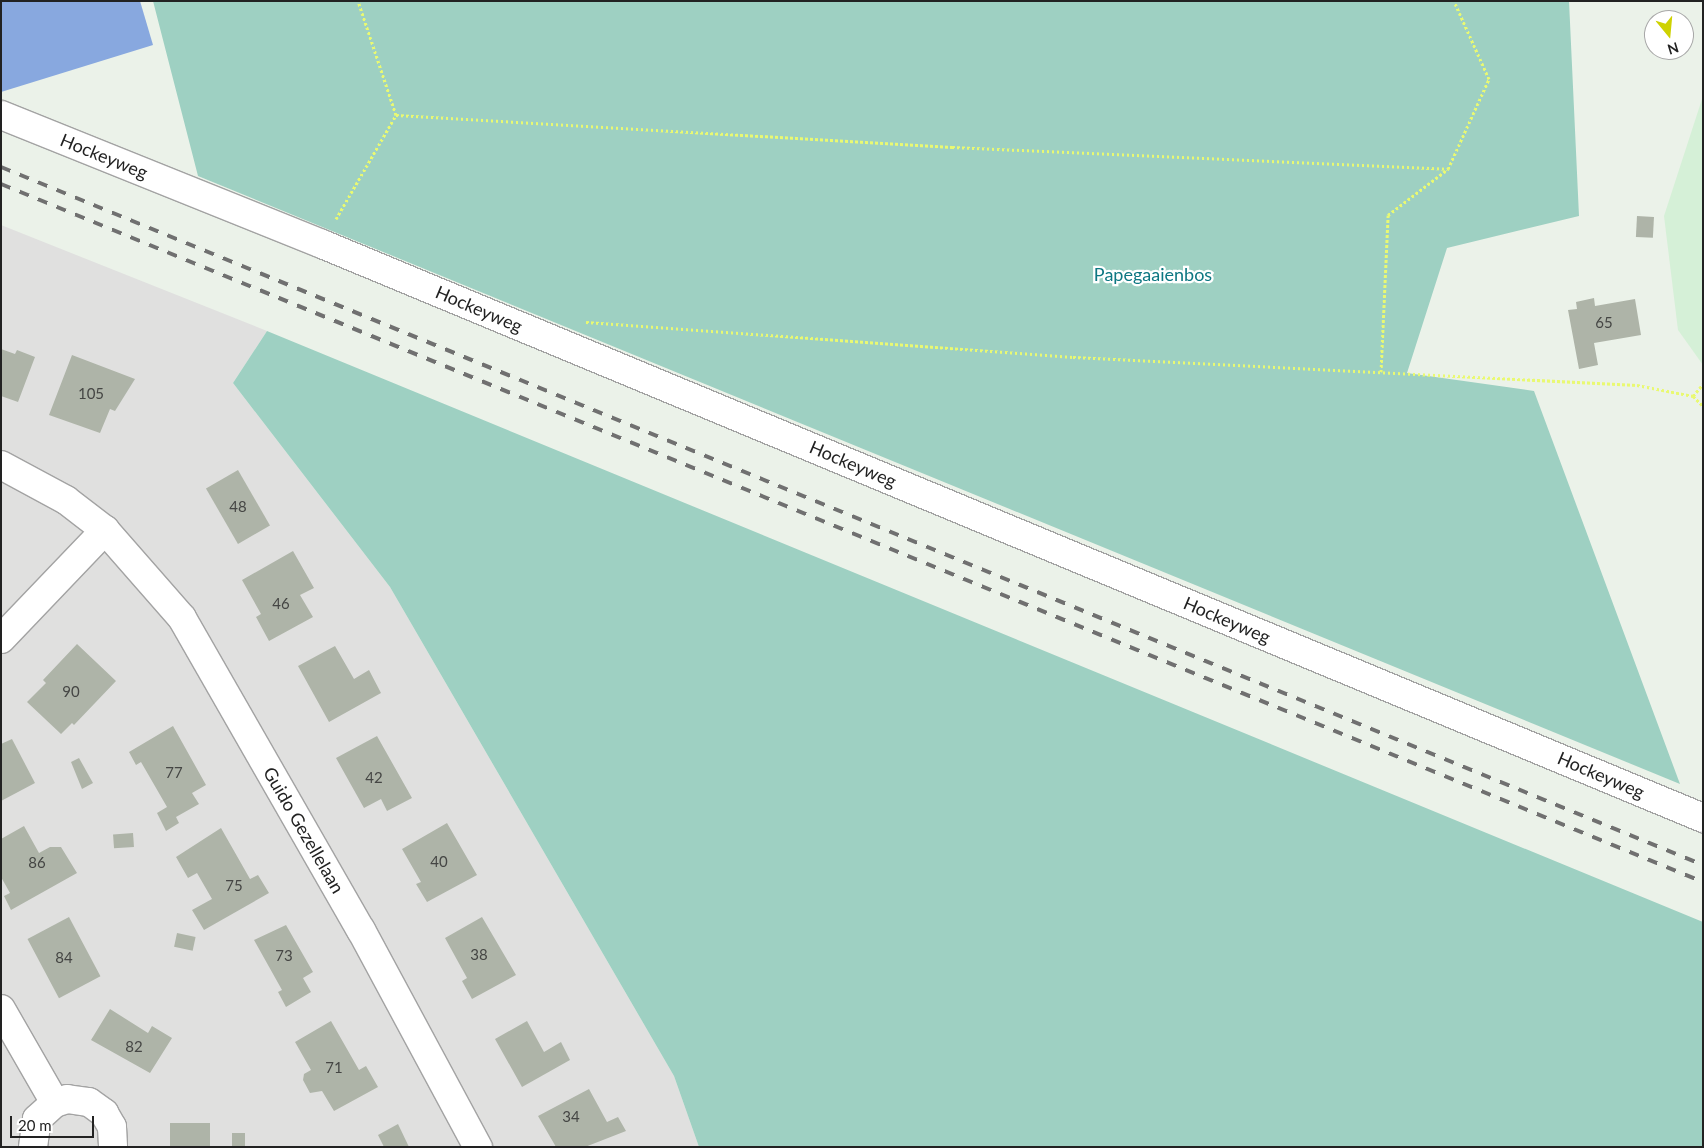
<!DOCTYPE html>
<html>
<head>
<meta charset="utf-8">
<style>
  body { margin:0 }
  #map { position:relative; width:1704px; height:1148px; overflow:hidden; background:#ebf2e9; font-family:Lato,sans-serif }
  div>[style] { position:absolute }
  .residential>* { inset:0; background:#e0e0df }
  .farmland>* { inset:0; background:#d5f0d7 }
  .forest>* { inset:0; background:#9ed0c2 }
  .pitch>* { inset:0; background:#88a8df }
  .building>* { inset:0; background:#aeb4a8; transform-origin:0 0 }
  .path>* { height:3px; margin-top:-1.5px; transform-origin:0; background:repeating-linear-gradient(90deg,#e9f972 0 2.5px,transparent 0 5px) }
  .roads { filter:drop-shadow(1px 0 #a3a3a3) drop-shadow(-1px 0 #a3a3a3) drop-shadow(0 1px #a3a3a3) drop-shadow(0 -1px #a3a3a3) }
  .minor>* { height:28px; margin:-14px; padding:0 14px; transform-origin:14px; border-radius:14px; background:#fff }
  .rail>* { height:4px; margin-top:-2px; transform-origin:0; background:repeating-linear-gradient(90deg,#707070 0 10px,transparent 0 20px) }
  span { translate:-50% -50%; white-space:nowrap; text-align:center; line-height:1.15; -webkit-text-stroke:4.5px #fff; paint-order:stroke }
  .number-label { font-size:15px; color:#454644 }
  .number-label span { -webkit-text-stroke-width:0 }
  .street-label { font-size:18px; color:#222 }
  .park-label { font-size:18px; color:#0d7782 }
  .frame { position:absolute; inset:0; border:2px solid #222; pointer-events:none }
  .north { position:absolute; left:1644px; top:10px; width:50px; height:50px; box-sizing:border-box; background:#fff; border:1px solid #a7a7a7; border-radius:50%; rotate:163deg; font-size:14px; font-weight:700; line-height:20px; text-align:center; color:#222 }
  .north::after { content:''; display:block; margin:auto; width:18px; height:22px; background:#ced202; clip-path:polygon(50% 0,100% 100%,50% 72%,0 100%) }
  .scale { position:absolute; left:10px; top:1116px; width:84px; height:22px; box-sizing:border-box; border:2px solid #222; border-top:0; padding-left:6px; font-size:15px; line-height:18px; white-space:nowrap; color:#222; -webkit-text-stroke:4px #fff; paint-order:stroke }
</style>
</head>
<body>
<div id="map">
  <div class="residential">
    <div style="clip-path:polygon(1px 225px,267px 331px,233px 383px,390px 587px,674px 1076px,699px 1147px,1px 1147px)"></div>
  </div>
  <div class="farmland">
    <div style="clip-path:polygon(1703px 96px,1703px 365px,1678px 330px,1664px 216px)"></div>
  </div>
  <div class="forest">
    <div style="clip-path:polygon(153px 1px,1569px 1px,1579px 216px,1447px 248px,1407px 373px,1534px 391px,1680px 784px,198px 176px)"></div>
    <div style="clip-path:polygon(267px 331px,1703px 922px,1703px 1147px,699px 1147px,674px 1076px,390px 587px,233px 383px)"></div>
  </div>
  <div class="pitch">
    <div style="clip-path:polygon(1px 1px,140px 1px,153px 45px,1px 92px)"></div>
  </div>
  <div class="building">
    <div style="left:1637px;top:216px;width:17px;height:21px;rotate:3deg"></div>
    <div style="clip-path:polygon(1594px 298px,1595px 306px,1635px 299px,1641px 335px,1594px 343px,1598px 365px,1579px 369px,1568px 310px,1577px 309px,1576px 302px)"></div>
    <div style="clip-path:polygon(1px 349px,15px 354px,17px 350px,35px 357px,18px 402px,1px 396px)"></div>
    <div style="clip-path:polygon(72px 355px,135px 379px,115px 411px,110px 409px,100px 433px,49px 415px)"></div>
    <div style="left:238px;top:470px;width:64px;height:37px;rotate:60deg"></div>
    <div style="clip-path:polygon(293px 551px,314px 588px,300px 595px,313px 617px,269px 641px,256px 617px,261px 614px,242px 580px)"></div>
    <div style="clip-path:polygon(77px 644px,116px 681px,74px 725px,72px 723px,61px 734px,27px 702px,46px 683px,43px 680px)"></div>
    <div style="clip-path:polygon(335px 646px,354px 679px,369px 670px,381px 693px,329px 722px,298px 666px)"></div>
    <div style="clip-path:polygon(173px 726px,206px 785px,192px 793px,199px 804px,176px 817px,179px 823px,166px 831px,157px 813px,167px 807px,141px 762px,136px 765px,129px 752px)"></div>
    <div style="clip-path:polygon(377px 736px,412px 798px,387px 811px,381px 799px,364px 808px,336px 758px)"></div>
    <div style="clip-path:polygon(12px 739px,35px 783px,1px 801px,1px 744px)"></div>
    <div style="clip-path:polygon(79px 758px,93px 783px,82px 789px,71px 762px)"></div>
    <div style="clip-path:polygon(447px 823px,477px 875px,427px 902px,416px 884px,421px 882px,402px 849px)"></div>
    <div style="clip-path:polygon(24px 826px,39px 853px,50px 847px,61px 847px,77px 873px,11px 910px,4px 896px,10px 893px,1px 877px,1px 839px)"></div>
    <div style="clip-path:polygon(221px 828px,250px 879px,258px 875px,269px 893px,204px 930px,192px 910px,212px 899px,197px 873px,188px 878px,176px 857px)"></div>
    <div style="left:133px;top:833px;width:14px;height:20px;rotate:86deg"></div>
    <div style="left:69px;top:917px;width:67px;height:47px;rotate:62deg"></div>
    <div style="clip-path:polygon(482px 917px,516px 975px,472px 999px,462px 981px,467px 978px,445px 938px)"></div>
    <div style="clip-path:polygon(286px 925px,313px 972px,303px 978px,311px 992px,286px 1007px,278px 992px,282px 990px,254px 940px)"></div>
    <div style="left:177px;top:933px;width:19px;height:14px;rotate:12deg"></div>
    <div style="clip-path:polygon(110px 1009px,148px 1033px,152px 1026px,172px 1038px,150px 1073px,91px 1040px)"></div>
    <div style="clip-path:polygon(331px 1021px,359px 1070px,366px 1066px,378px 1087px,334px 1111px,322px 1091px,310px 1093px,303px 1080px,304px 1074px,311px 1070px,295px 1042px)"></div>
    <div style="clip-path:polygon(527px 1021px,544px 1052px,561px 1042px,570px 1060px,522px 1087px,495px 1039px)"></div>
    <div style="clip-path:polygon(589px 1089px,607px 1122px,618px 1117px,626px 1131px,585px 1147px,556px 1147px,538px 1116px)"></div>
    <div style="left:170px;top:1123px;width:40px;height:24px"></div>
    <div style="clip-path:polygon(398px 1124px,409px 1147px,384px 1147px,378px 1135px)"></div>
    <div style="left:232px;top:1133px;width:13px;height:14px"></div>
  </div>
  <div class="path">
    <div style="left:396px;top:115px;width:557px;rotate:3.29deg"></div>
    <div style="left:952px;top:147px;width:496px;rotate:2.5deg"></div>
    <div style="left:336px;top:219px;width:120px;rotate:-60deg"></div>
    <div style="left:396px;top:115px;width:120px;rotate:-108.4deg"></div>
    <div style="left:586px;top:322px;width:488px;rotate:4.1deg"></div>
    <div style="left:1073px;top:357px;width:565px;rotate:2.84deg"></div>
    <div style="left:1637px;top:385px;width:57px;rotate:11.1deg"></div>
    <div style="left:1693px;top:396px;width:14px;rotate:45deg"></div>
    <div style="left:1381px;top:372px;width:157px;rotate:-87.4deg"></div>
    <div style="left:1388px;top:215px;width:76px;rotate:-37.5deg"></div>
    <div style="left:1448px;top:169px;width:99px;rotate:-65.5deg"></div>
    <div style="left:1489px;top:79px;width:85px;rotate:-114.2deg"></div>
    <div style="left:1693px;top:396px;width:16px;rotate:-50deg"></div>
  </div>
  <div class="roads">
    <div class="minor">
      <div style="left:1px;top:115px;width:346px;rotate:21.9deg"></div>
      <div style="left:322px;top:244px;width:1496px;rotate:22.57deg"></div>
      <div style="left:1px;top:465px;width:74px;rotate:28.3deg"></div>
      <div style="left:66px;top:500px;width:49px;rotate:37.6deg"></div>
      <div style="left:105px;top:530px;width:117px;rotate:48.8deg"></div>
      <div style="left:182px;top:618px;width:360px;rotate:60.2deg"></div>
      <div style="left:361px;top:930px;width:247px;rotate:61.7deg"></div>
      <div style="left:1px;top:639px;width:151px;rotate:-46.3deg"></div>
      <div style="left:1px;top:1009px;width:108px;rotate:60.1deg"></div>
      <div style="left:33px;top:1147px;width:28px;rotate:-82deg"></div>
      <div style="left:37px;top:1119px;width:24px;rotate:-42deg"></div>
      <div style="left:55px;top:1103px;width:13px;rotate:-18deg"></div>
      <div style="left:67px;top:1099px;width:22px;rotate:8deg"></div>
      <div style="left:89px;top:1102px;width:19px;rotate:36deg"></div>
      <div style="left:104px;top:1113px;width:16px;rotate:60deg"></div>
      <div style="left:112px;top:1127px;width:20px;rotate:87deg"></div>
    </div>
  </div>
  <div class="rail">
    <div style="left:1px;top:167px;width:1840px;rotate:22.3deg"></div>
    <div style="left:1px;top:184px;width:1840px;rotate:22.3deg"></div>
  </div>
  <div class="number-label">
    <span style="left:1604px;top:323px">65</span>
    <span style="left:91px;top:394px">105</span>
    <span style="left:238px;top:507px">48</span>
    <span style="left:281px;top:604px">46</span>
    <span style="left:71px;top:692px">90</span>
    <span style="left:174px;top:773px">77</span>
    <span style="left:374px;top:778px">42</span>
    <span style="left:439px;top:862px">40</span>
    <span style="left:37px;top:863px">86</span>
    <span style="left:234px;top:886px">75</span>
    <span style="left:479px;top:955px">38</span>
    <span style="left:284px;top:956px">73</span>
    <span style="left:64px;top:958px">84</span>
    <span style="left:134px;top:1047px">82</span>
    <span style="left:334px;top:1068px">71</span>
    <span style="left:571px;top:1117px">34</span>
  </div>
  <div class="street-label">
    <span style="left:104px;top:156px;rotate:22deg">Hockeyweg</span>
    <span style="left:479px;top:309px;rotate:23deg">Hockeyweg</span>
    <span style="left:853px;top:464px;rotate:23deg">Hockeyweg</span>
    <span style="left:1227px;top:620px;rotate:23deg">Hockeyweg</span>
    <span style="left:1601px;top:775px;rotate:23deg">Hockeyweg</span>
    <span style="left:304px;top:830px;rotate:60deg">Guido Gezellelaan</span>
  </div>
  <div class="park-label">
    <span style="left:1153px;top:274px">Papegaaienbos</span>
  </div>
  <div class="frame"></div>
  <div class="north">N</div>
  <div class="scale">20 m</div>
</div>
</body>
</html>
